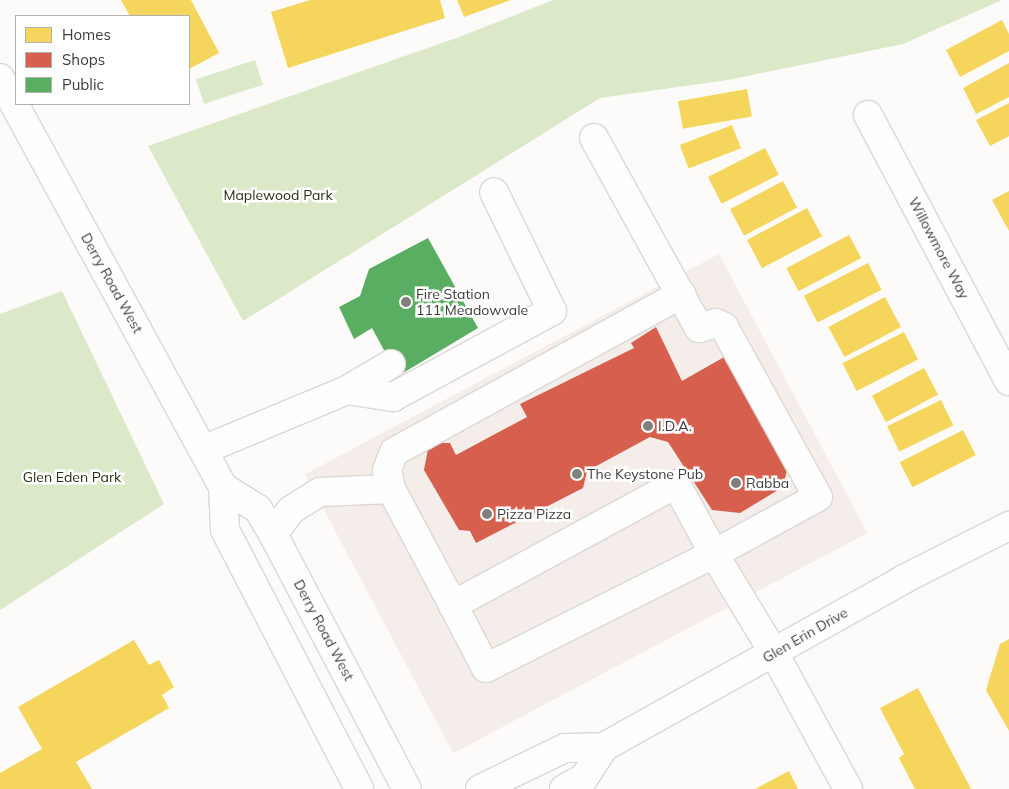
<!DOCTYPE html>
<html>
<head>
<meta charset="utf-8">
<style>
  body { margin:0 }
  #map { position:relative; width:1009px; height:789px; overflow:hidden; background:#fdfbf9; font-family:Mulish,sans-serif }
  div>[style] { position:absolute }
  .commercial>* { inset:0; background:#f5ede9; transform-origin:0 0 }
  .green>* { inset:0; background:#dbe9c9; transform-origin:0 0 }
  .homes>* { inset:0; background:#f6d55c; transform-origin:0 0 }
  .shops>* { inset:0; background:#d6604d }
  .public>* { inset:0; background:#5aae61 }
  .roads { filter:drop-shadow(1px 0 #dad8d5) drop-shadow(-1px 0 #dad8d5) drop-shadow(0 1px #dad8d5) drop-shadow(0 -1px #dad8d5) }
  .minor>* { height:28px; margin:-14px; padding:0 14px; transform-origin:14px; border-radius:14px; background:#fffefe }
  .major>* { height:28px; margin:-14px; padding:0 14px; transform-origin:14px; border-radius:14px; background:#fffefe }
  .dots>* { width:14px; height:14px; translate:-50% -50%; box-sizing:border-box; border:2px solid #fff; border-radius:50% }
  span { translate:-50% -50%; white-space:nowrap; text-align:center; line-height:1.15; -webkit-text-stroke:5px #fff; paint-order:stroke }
  .park-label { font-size:14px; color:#24320f }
  .street-label { font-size:14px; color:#3e3c39 }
  .poi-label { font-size:14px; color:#3e3c39 }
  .left { translate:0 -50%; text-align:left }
  .legend { position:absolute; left:15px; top:15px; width:175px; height:90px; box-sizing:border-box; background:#fff; border:1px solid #b2b1b0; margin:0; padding:6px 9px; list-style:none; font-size:15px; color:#3e3c39 }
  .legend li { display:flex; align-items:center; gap:10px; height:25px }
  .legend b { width:25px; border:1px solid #b2b1b0 }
</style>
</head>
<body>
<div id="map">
  <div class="commercial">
    <div style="left:719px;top:254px;width:316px;height:469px;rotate:62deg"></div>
  </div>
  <div class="green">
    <div style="clip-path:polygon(553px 0,1002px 0,903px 44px,728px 80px,600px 98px,243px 321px,148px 146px,459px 37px)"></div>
    <div style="left:255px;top:60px;width:26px;height:62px;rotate:72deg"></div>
    <div style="clip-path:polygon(62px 291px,164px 504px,0 610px,0 314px)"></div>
  </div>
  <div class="homes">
    <div style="clip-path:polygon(121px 0,191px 0,219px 53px,189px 69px,189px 16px,130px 16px)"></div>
    <div style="clip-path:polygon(310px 0,440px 0,445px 18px,288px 68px,271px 12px)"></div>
    <div style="clip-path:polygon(457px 0,511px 0,464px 17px)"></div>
    <div style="clip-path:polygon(1002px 20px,1009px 34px,1009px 51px,960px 77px,946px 50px)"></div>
    <div style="clip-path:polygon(1009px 63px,1009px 97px,976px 114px,963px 88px)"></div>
    <div style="left:747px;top:89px;width:28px;height:70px;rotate:80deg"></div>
    <div style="clip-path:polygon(1009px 103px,1009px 136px,990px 146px,976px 120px)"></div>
    <div style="left:732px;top:125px;width:25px;height:56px;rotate:69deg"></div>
    <div style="left:765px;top:148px;width:30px;height:64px;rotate:63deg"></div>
    <div style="left:783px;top:181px;width:30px;height:60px;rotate:62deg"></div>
    <div style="clip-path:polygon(1009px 191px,1009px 231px,992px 200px)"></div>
    <div style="left:807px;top:208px;width:32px;height:68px;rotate:62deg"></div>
    <div style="left:849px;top:235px;width:26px;height:71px;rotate:62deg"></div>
    <div style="left:868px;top:263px;width:30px;height:72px;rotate:63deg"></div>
    <div style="left:885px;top:297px;width:34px;height:64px;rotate:62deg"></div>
    <div style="left:904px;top:332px;width:31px;height:69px;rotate:63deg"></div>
    <div style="left:924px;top:368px;width:30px;height:59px;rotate:62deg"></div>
    <div style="left:941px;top:400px;width:28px;height:60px;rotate:64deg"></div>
    <div style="left:963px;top:430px;width:28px;height:71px;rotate:63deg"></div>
    <div style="clip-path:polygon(1009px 639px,1009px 731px,986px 690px,1000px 644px)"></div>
    <div style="clip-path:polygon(134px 640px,149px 665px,159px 660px,174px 687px,162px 695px,169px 708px,76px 762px,92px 789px,0 789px,0 773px,42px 749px,18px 707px)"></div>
    <div style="clip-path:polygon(918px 688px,971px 789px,915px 789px,899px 758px,904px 754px,880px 708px)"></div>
    <div style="clip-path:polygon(789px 771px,798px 789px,755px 789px)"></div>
  </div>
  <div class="shops">
    <div style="clip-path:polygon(656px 327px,682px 381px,726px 356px,788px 466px,783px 487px,740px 513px,712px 510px,668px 442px,650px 437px,587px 471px,583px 488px,476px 543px,470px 531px,459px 530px,424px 470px,428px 449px,435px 443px,450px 443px,456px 455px,527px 417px,520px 404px,634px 348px,631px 343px)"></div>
  </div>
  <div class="public">
    <div style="clip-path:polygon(428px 238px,478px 328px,398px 376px,372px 328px,354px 339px,339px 307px,360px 296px,369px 269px)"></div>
  </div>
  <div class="roads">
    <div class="minor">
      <div style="left:868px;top:115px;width:301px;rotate:62.1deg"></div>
      <div style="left:594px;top:138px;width:217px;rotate:61.1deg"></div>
      <div style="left:699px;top:328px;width:18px;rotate:-16deg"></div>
      <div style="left:716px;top:323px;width:9px;rotate:27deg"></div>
      <div style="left:724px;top:327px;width:194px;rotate:61.1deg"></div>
      <div style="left:818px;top:497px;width:119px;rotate:151.3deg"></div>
      <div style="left:714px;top:554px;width:116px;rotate:58.8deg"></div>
      <div style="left:774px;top:653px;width:155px;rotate:61.4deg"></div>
      <div style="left:347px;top:390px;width:51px;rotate:-30.6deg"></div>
      <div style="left:203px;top:450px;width:156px;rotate:-22.6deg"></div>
      <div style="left:347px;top:390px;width:47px;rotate:8.7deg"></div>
      <div style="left:393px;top:397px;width:181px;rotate:-28.4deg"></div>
      <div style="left:552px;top:311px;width:132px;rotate:-116deg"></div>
      <div style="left:273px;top:534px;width:30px;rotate:-53deg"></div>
      <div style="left:291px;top:510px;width:34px;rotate:-32deg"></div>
      <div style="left:320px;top:492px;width:71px;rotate:-2.4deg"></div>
      <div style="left:453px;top:605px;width:71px;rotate:62.4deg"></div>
      <div style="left:486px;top:668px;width:255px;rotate:-26.6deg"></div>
      <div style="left:714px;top:554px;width:80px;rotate:-118.5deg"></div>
      <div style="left:676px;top:484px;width:254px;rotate:151.5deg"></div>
      <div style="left:453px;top:605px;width:132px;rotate:-118.1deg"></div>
      <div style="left:391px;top:489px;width:19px;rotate:-102deg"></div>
      <div style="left:387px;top:470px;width:19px;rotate:-69deg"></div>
      <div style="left:394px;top:452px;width:328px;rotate:-28.8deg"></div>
      <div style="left:480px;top:789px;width:94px;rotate:-25.8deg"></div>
      <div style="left:565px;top:748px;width:39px;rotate:-1deg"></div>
      <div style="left:604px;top:747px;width:344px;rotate:-29.2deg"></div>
      <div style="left:904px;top:579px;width:118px;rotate:-26.8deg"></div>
      <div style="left:564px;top:789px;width:23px;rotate:-29deg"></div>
      <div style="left:584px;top:778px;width:37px;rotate:-57deg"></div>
    </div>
    <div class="major">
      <div style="left:0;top:78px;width:466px;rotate:61.4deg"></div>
      <div style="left:223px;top:487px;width:43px;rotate:87.3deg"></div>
      <div style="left:225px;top:530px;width:292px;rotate:62.6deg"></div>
      <div style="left:223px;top:487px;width:41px;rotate:32.2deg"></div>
      <div style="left:258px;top:509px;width:29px;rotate:59deg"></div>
      <div style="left:273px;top:534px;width:288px;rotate:62.3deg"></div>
    </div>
  </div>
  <div class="dots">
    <div style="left:406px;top:302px;background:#817f7c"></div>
    <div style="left:648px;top:426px;background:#817f7c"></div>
    <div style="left:577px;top:474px;background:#817f7c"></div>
    <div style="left:736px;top:483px;background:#817f7c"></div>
    <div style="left:487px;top:514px;background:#817f7c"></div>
  </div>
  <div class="park-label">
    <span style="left:278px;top:195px">Maplewood Park</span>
    <span style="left:72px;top:477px">Glen Eden Park</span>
  </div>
  <div class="street-label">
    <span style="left:939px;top:248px;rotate:62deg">Willowmore Way</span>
    <span style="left:112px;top:283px;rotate:61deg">Derry Road West</span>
    <span style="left:324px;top:630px;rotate:62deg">Derry Road West</span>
    <span style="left:805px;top:635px;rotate:-30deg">Glen Erin Drive</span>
  </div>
  <div class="poi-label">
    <span class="left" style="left:416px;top:302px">Fire Station<br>111 Meadowvale</span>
    <span class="left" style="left:658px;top:426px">I.D.A.</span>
    <span class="left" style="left:587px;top:474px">The Keystone Pub</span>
    <span class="left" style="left:746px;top:483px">Rabba</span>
    <span class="left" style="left:497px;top:514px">Pizza Pizza</span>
  </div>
  <ul class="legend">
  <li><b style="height:14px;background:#f6d55c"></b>Homes</li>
  <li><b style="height:14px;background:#d6604d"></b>Shops</li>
  <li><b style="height:14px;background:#5aae61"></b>Public</li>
  </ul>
</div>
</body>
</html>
